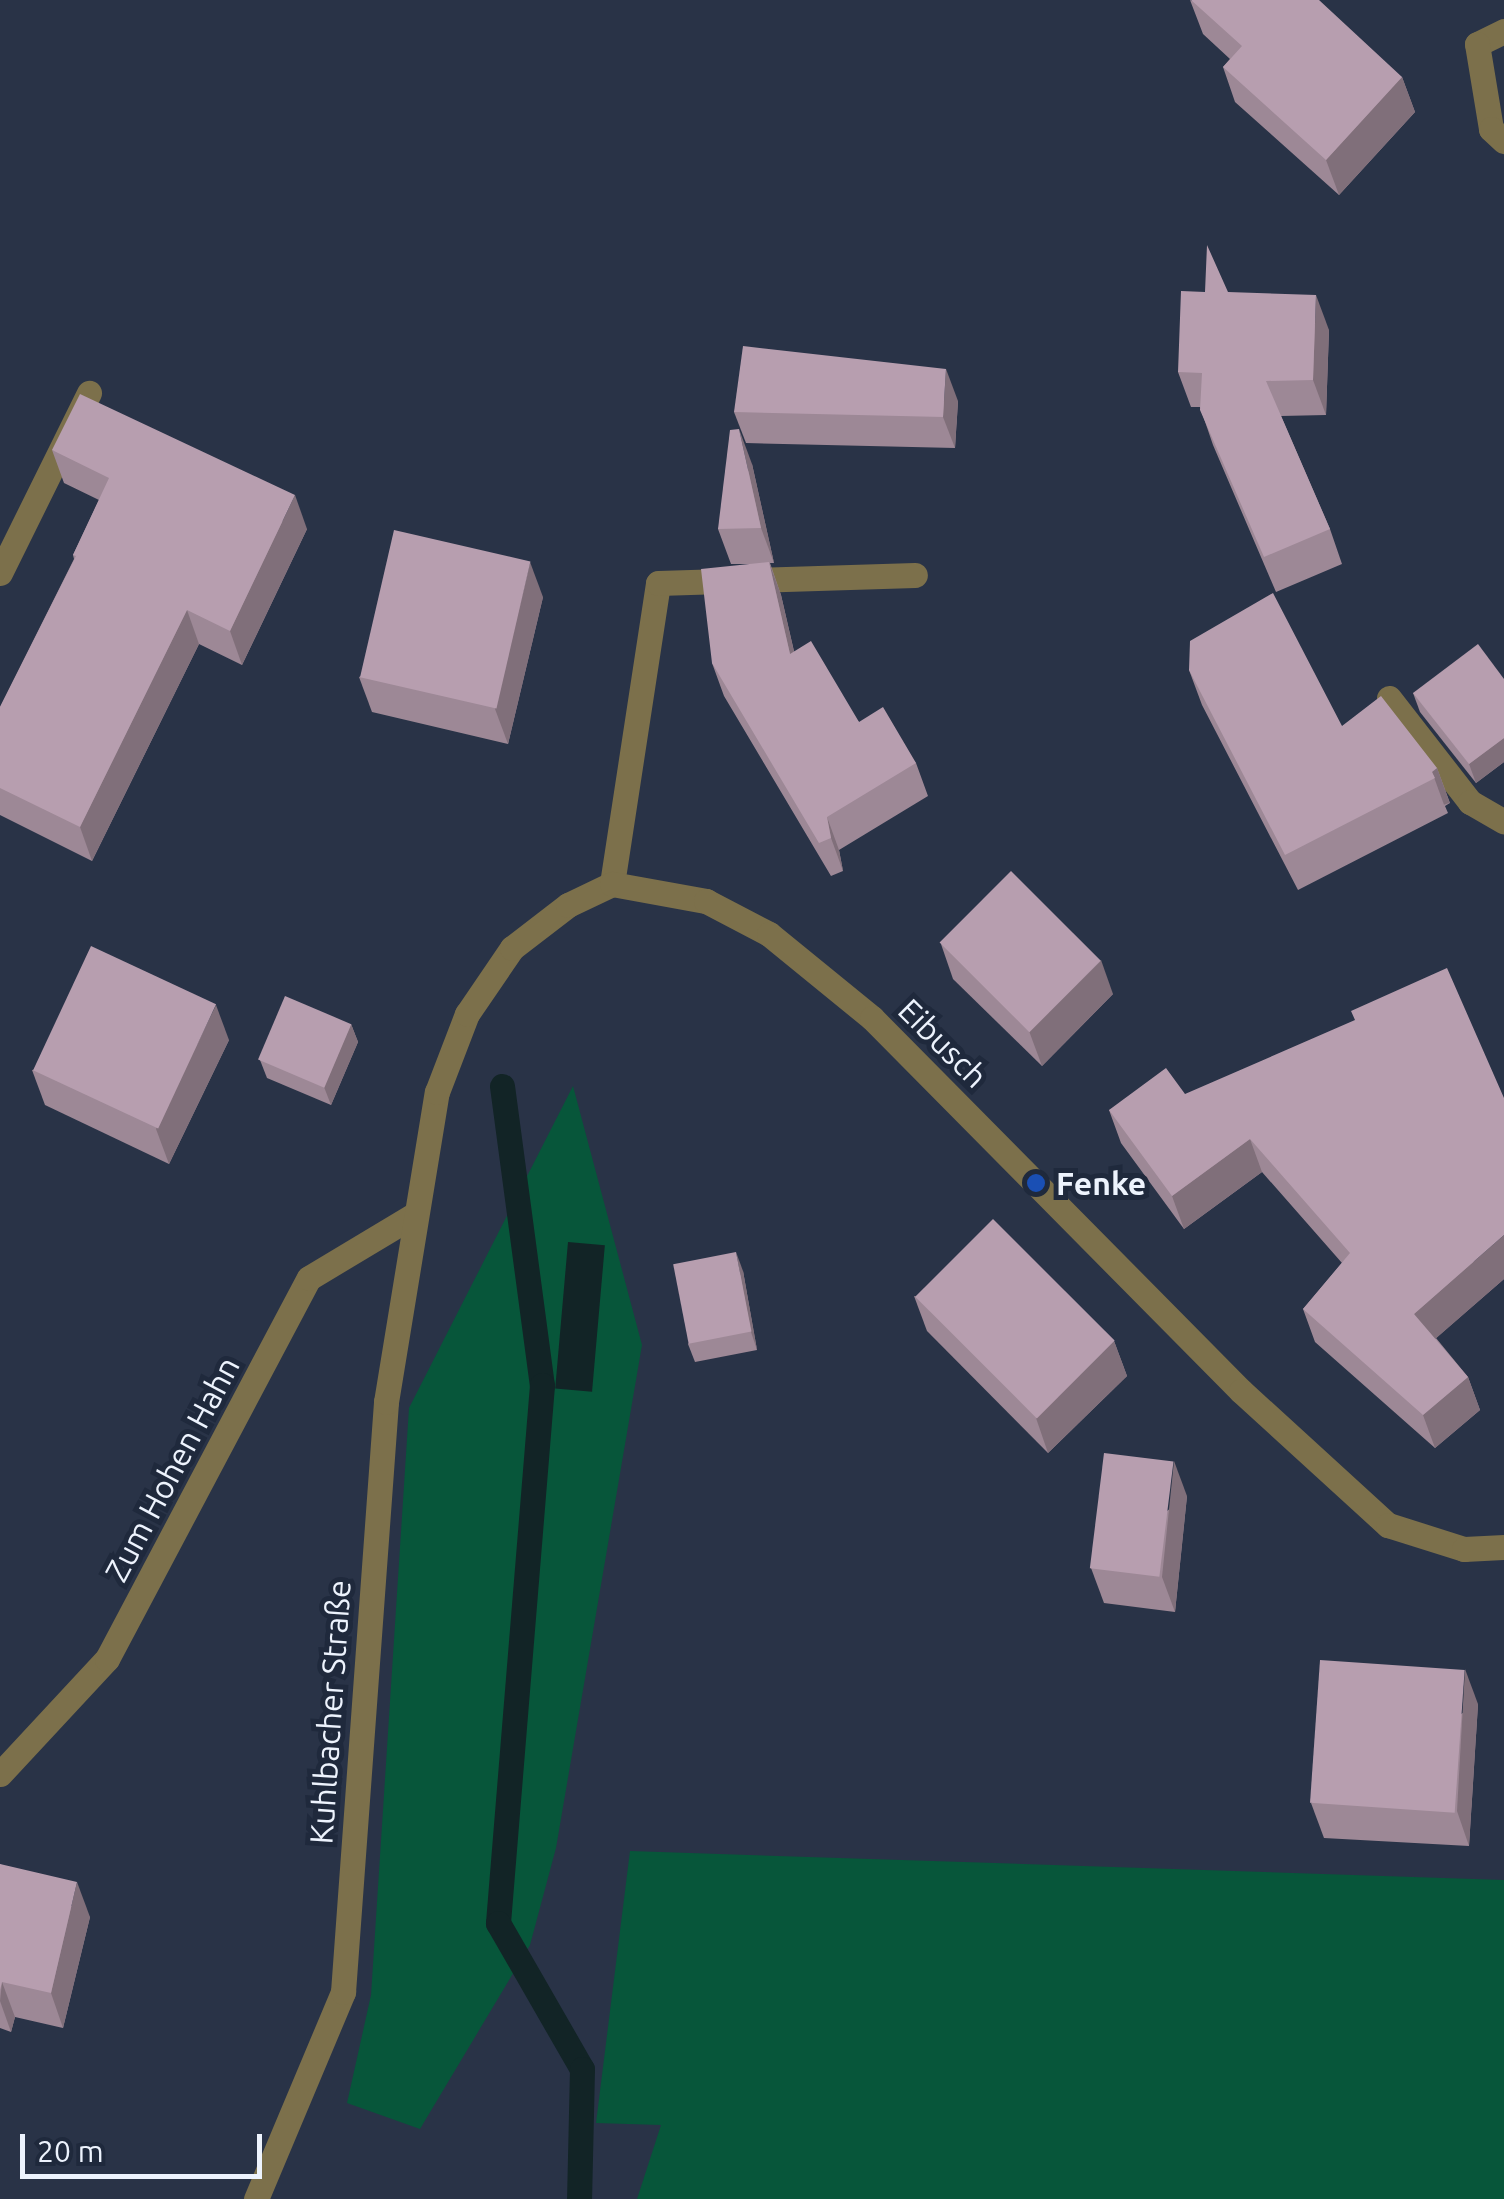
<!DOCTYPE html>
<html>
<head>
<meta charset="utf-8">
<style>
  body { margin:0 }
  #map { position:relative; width:1504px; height:2199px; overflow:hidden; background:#293347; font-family:Ubuntu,sans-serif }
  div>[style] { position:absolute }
  .green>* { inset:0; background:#07563a }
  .water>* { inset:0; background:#122426; transform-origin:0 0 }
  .stream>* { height:25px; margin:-12.5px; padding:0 12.5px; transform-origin:12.5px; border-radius:12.5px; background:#122426 }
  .service>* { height:25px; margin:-12.5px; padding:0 12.5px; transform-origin:12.5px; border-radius:12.5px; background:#7c704b }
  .minor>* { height:25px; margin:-12.5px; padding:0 12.5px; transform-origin:12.5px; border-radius:12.5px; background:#7c704b }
  .wall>* { inset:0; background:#9d8896 }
  .shaded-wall>* { inset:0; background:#806f7a; transform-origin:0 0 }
  .building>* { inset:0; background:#b79eaf; transform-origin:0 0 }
  .dots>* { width:28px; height:28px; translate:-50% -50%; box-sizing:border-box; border:5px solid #1f293c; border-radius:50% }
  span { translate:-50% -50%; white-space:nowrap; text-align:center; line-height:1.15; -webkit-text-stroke:10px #1f293c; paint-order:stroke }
  .street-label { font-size:32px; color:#edf3fd }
  .poi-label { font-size:32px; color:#edf3fd; font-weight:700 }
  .left { translate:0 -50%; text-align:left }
  .scale { position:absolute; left:20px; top:2134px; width:242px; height:45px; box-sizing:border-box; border:5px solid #edf3fd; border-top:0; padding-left:12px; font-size:30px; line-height:35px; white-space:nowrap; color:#edf3fd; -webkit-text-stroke:8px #1f293c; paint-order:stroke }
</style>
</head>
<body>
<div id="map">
  <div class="green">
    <div style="clip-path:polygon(573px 1086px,642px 1345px,556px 1848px,530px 1945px,420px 2129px,347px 2103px,371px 1995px,409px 1408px)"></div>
    <div style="clip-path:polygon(630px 1851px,1504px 1880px,1504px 2199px,637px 2199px,661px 2125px,596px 2123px)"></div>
  </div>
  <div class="water">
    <div style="left:568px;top:1242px;width:37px;height:147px;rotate:5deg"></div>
  </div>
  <div class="stream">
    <div style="left:502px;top:1086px;width:302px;rotate:82.4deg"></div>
    <div style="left:542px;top:1385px;width:540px;rotate:94.68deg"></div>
    <div style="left:498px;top:1923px;width:168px;rotate:60.1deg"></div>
    <div style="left:582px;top:2069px;width:130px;rotate:91.3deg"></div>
  </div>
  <div class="service">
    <div style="left:1504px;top:31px;width:30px;rotate:154deg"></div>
    <div style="left:1477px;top:44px;width:86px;rotate:80.6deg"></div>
    <div style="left:1491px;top:129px;width:18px;rotate:43deg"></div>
    <div style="left:612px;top:884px;width:304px;rotate:-81.3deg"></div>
    <div style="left:658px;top:583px;width:257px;rotate:-1.8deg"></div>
  </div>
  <div class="minor">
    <div style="left:0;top:573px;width:201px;rotate:-63.7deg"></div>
    <div style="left:1389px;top:698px;width:132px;rotate:52.1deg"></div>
    <div style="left:1470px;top:802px;width:39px;rotate:30deg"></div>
    <div style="left:0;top:1774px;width:157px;rotate:-47.1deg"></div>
    <div style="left:107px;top:1659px;width:431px;rotate:-62.1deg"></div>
    <div style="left:309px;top:1278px;width:122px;rotate:-31deg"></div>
    <div style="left:256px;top:2199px;width:225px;rotate:-67.2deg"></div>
    <div style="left:343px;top:1992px;width:592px;rotate:-85.83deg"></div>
    <div style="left:386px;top:1402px;width:314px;rotate:-80.7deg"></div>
    <div style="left:437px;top:1092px;width:84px;rotate:-69deg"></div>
    <div style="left:467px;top:1014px;width:80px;rotate:-55.7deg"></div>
    <div style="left:512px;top:948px;width:71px;rotate:-37.5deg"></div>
    <div style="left:568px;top:905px;width:49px;rotate:-25.5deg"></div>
    <div style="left:612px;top:884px;width:96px;rotate:10.3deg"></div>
    <div style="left:706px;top:901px;width:71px;rotate:27.6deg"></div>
    <div style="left:769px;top:934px;width:133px;rotate:39.2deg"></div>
    <div style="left:872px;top:1018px;width:525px;rotate:45.31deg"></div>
    <div style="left:1241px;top:1391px;width:199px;rotate:42.4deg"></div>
    <div style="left:1388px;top:1525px;width:80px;rotate:17.5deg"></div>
    <div style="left:1464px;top:1549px;width:40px;rotate:-2.9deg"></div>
  </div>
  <div class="wall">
    <div style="clip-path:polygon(1190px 0,1402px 77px,1415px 112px,1339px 195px,1235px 102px,1223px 67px,1230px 59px,1203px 34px)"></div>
    <div style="clip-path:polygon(1228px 292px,1329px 330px,1326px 415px,1281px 416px,1330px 529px,1342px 564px,1276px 592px,1213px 445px,1200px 407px,1191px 407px,1178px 372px)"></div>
    <div style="clip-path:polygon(958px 401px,955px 448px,746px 443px,734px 412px)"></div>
    <div style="clip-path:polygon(52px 450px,307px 529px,242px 665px,199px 644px,92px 861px,0 815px,0 707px,74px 559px,73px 555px,99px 500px,64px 483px)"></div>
    <div style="clip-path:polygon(752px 464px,774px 563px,770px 563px,781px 595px,794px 651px,859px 722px,916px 763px,928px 796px,839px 850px,843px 871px,831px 876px,724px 696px,712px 663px,756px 564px,731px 564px,718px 529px)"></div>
    <div style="clip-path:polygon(543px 597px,508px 744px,372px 712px,359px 677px)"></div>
    <div style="clip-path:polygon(1189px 670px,1342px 726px,1437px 768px,1450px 803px,1445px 806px,1448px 813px,1298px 890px,1202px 705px)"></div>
    <div style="clip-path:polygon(1504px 679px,1504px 762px,1476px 783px,1420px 712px,1413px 693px)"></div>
    <div style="clip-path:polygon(941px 944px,1113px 994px,1042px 1066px,953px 979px)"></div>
    <div style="clip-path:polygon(351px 1024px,358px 1042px,331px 1105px,267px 1078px,260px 1060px)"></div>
    <div style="clip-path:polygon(229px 1040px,169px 1164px,45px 1105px,32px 1070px)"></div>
    <div style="clip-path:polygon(1185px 1094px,1504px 1279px,1436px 1338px,1468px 1377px,1480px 1410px,1435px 1448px,1315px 1342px,1303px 1309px,1342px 1263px,1262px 1172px,1184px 1229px,1121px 1143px,1109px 1110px)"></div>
    <div style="clip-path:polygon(743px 1271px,757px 1350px,695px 1362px,688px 1344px)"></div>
    <div style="clip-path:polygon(914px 1296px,1114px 1341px,1127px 1376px,1048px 1453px,927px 1331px)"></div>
    <div style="clip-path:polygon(1187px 1496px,1175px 1612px,1104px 1603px,1091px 1568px)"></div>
    <div style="clip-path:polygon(1478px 1704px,1469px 1846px,1324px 1838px,1311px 1803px)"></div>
    <div style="clip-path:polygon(0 1864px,90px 1917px,63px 2028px,15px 2017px,11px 2032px,0 2028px)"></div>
  </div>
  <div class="shaded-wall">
    <div style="clip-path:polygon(1402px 77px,1415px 112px,1339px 195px,1326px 160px)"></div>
    <div style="clip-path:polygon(1316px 295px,1329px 330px,1326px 415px,1313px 380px)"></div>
    <div style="clip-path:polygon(946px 369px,958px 401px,955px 448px,943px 417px)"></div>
    <div style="clip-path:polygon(739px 429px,752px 464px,774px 563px,761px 528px)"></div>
    <div style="clip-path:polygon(295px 495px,307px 529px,242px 665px,230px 631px)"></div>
    <div style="clip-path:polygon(530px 562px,543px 597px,508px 744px,495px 709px)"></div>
    <div style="clip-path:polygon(769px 562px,781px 595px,802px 687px,790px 654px)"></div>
    <div style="clip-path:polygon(187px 610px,199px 644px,92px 861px,80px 827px)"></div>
    <div style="clip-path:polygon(1504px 738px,1504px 762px,1476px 783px,1469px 764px)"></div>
    <div style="left:1437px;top:768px;width:37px;height:6px;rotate:70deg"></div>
    <div style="clip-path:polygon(827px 817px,839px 850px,843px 871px,831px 838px)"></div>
    <div style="clip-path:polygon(1101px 960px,1113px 994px,1042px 1066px,1029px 1031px)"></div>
    <div style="clip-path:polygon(216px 1005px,229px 1040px,169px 1164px,156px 1129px)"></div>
    <div style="clip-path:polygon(351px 1024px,358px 1042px,331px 1105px,324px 1087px)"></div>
    <div style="clip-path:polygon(1250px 1139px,1262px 1172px,1184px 1229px,1172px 1196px)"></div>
    <div style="clip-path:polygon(1504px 1235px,1504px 1279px,1426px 1347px,1414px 1314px)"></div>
    <div style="clip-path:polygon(736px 1252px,743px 1271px,757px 1350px,751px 1332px)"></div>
    <div style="clip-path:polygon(1114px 1341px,1127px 1376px,1048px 1453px,1036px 1418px)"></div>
    <div style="clip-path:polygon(1468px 1377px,1480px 1410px,1435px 1448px,1423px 1415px)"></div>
    <div style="clip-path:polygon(1174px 1461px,1187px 1496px,1175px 1612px,1162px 1577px)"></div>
    <div style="clip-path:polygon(1465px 1669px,1478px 1704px,1469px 1846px,1457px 1811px)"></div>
    <div style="clip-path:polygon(77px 1882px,90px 1917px,63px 2028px,51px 1993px)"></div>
    <div style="clip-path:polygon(2px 1982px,15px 2017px,11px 2032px,0 2001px)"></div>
  </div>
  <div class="building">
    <div style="clip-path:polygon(1191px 0,1319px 0,1402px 77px,1326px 160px,1223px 67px,1242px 46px)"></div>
    <div style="clip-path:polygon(1207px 245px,1228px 292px,1316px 295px,1313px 380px,1266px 381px,1330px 529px,1264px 557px,1200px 410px,1202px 373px,1178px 372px,1181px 291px,1205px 292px)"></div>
    <div style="clip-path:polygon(743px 346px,946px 369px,943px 417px,734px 412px)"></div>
    <div style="clip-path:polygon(80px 394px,295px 495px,230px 631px,187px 610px,80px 827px,0 788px,0 707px,76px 556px,73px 555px,109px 478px,52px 450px)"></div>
    <div style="clip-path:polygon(739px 429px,761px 528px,718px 529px,730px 430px)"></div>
    <div style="left:394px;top:530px;width:140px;height:151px;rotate:13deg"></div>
    <div style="clip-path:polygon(769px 562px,790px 654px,811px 641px,859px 722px,883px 707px,916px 763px,827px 817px,831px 838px,819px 843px,712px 663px,701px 569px)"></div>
    <div style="clip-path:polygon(1273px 593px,1342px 726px,1381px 696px,1437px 768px,1432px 772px,1435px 778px,1285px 855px,1189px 670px,1190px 641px)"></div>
    <div style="clip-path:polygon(1478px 644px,1504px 679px,1504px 738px,1469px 764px,1413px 693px)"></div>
    <div style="left:1011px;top:871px;width:127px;height:101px;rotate:45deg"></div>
    <div style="left:91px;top:946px;width:138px;height:137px;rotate:25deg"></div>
    <div style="clip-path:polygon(1447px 968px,1504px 1098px,1504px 1235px,1414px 1314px,1468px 1377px,1423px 1415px,1303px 1309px,1350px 1253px,1250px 1139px,1172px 1196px,1109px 1110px,1166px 1068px,1185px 1094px,1355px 1020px,1351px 1011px)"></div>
    <div style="left:285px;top:996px;width:72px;height:69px;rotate:23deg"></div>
    <div style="left:993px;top:1219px;width:172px;height:110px;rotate:45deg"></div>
    <div style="left:736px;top:1252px;width:81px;height:64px;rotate:79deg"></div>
    <div style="left:1104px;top:1453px;width:70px;height:116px;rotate:7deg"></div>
    <div style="left:1320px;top:1660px;width:145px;height:143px;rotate:4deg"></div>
    <div style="clip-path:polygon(0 1864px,77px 1882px,51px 1993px,2px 1982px,0 1990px)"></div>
  </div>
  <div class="dots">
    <div style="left:1036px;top:1183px;background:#1a4fb4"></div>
  </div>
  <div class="street-label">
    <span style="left:943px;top:1043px;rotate:45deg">Eibusch</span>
    <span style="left:172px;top:1469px;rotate:-62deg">Zum Hohen Hahn</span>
    <span style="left:330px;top:1712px;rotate:-86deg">Kuhlbacher Straße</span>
  </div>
  <div class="poi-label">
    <span class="left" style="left:1056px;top:1183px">Fenke</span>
  </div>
  <div class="scale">20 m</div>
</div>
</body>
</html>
